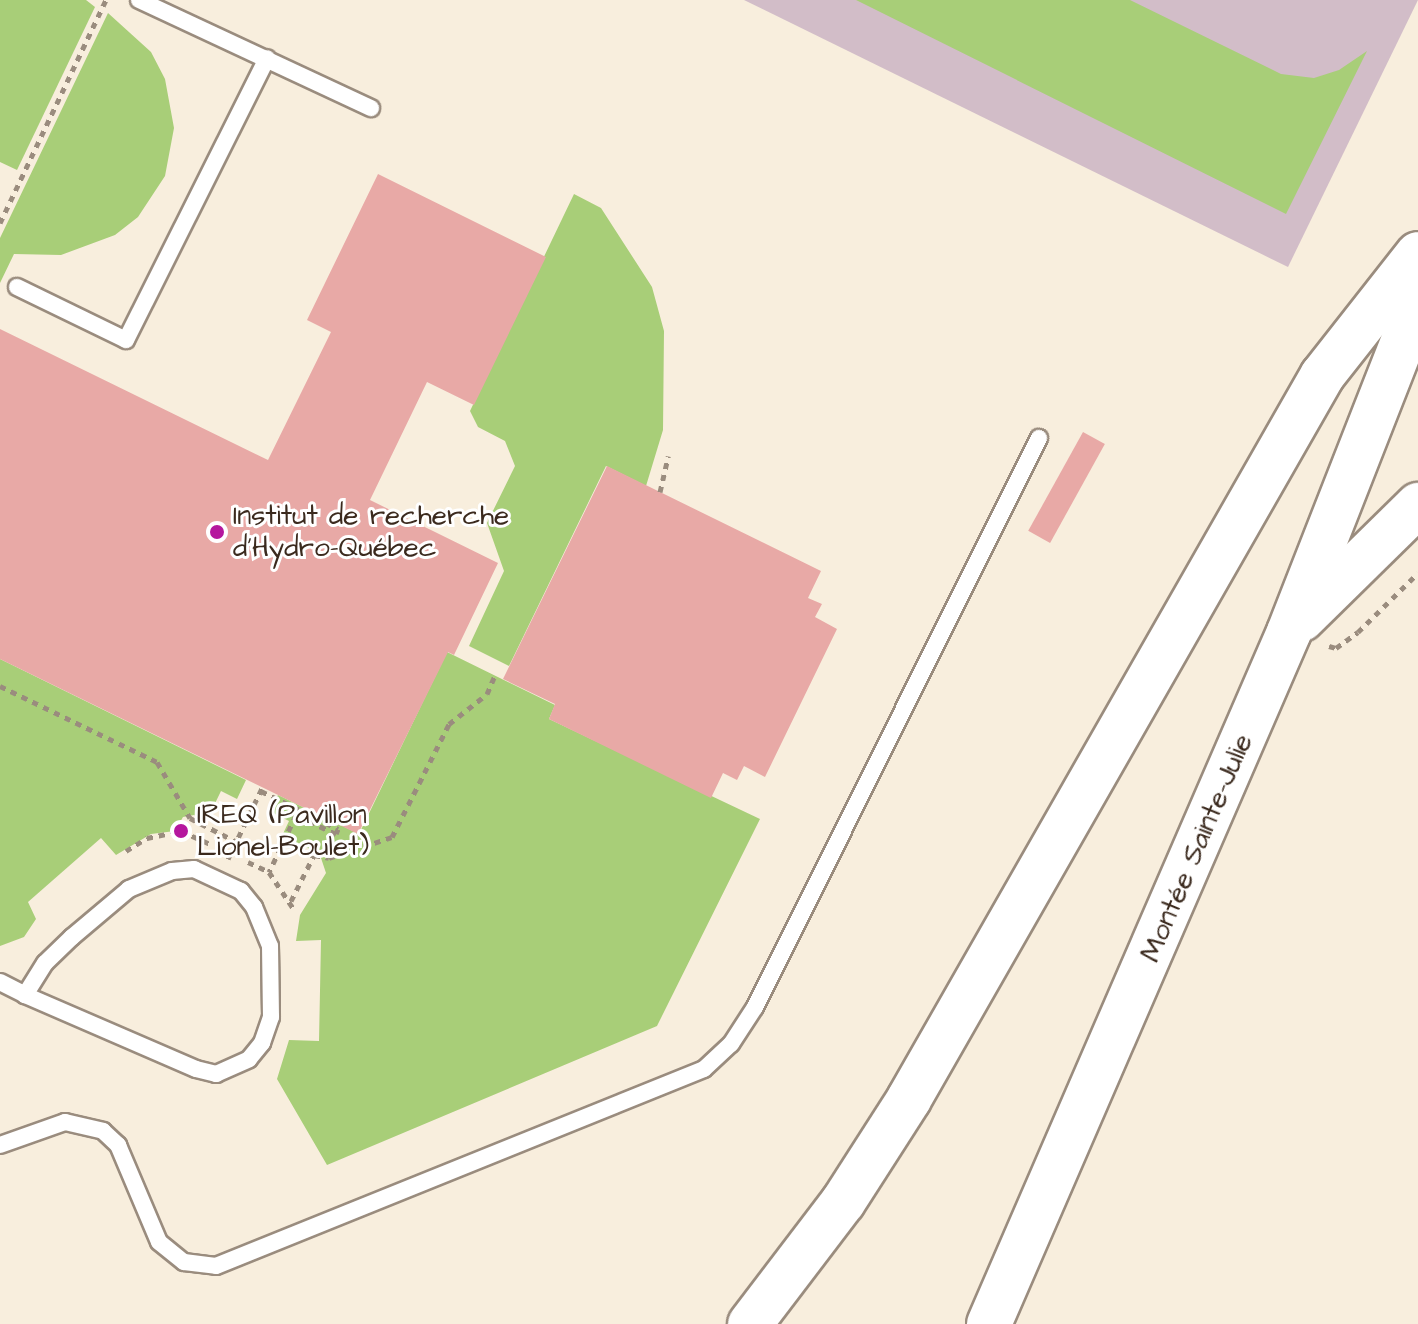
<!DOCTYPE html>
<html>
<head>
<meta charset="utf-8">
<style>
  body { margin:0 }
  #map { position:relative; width:1418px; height:1324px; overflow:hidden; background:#f8eedd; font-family:"Architects Daughter",sans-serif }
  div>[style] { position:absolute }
  .industrial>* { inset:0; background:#d2bdc8 }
  .green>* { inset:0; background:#a8ce78 }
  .building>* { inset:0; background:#e8a9a6; transform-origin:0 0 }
  .path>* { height:5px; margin-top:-2.5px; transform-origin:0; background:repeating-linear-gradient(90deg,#9a8c7e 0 6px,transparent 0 12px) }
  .roads { filter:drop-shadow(2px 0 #9a8c7e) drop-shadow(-2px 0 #9a8c7e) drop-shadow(0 2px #9a8c7e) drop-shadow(0 -2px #9a8c7e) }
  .lane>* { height:16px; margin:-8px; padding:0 8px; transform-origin:8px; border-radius:8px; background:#fff }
  .secondary>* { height:44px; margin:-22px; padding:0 22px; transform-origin:22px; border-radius:22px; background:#fff }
  .dots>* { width:22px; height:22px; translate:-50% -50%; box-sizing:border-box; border:4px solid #fff; border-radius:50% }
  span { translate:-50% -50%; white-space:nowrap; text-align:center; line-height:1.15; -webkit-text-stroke:6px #fff; paint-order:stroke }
  .poi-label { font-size:28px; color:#3b2a1e }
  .left { translate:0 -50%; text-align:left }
  .street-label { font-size:28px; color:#3b2a1e }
</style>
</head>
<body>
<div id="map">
  <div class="industrial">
    <div style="clip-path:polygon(744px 0,1418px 0,1288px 267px)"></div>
  </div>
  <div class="green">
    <div style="clip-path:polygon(0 0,86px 0,95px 7px,17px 170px,0 162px)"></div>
    <div style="clip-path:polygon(856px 0,1130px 0,1281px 74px,1314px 78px,1339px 70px,1367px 51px,1286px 214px)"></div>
    <div style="clip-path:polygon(108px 13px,151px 52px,165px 79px,174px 128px,165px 176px,138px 217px,115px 235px,61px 255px,14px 254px,0 283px,0 238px)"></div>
    <div style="clip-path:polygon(574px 194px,601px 208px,652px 287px,664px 331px,663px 430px,646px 486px,606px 466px,509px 666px,469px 646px,504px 571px,487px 523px,515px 466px,505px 441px,478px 427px,470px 411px)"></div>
    <div style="clip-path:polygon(447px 652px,555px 705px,549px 719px,760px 819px,657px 1026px,327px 1165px,277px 1079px,289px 1040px,319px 1041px,321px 940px,296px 941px,300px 915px,326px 873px,319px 852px,281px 838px,289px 821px,269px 811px,278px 795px,359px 834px)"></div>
    <div style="clip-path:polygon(0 659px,246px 780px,237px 799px,221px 791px,206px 822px,194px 815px,183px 817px,175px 831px,151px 834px,116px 855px,101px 838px,28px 902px,36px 919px,24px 937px,0 946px)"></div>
  </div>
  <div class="building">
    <div style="clip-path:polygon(378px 174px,546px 257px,474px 405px,427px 382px,370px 500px,498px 563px,454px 655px,448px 652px,358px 834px,0 659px,0 329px,268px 460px,331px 332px,307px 320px)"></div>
    <div style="left:1083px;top:432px;width:25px;height:113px;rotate:29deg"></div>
    <div style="clip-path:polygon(607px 466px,821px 571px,808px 598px,822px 604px,815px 617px,837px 629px,765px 777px,744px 766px,737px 780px,723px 773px,711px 798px,549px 719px,555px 704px,503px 679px)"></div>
  </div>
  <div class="path">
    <div style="left:0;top:223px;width:247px;rotate:-64.6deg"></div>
    <div style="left:660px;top:492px;width:37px;rotate:-77deg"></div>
    <div style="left:1329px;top:646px;width:7px;rotate:16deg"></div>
    <div style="left:1336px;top:648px;width:27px;rotate:-36deg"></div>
    <div style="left:1358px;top:632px;width:84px;rotate:-44.5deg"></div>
    <div style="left:0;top:686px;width:174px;rotate:25.8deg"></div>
    <div style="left:157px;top:762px;width:65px;rotate:59.5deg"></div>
    <div style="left:190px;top:818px;width:51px;rotate:27.1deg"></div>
    <div style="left:261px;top:791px;width:86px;rotate:26.3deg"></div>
    <div style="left:338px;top:829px;width:5px;rotate:112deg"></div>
    <div style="left:336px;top:834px;width:44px;rotate:-154.6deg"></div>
    <div style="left:296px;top:815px;width:63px;rotate:115.3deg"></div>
    <div style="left:126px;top:851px;width:25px;rotate:-32deg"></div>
    <div style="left:147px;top:838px;width:35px;rotate:-12deg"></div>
    <div style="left:181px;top:831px;width:32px;rotate:24deg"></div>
    <div style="left:228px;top:859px;width:79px;rotate:-64.4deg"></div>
    <div style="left:248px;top:862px;width:23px;rotate:25deg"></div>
    <div style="left:269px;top:872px;width:47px;rotate:56.3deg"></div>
    <div style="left:291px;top:901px;width:51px;rotate:-63.4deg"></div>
    <div style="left:314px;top:855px;width:15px;rotate:11deg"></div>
    <div style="left:329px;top:858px;width:66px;rotate:-18.4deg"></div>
    <div style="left:392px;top:837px;width:127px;rotate:-63.2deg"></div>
    <div style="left:449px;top:724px;width:48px;rotate:-38.3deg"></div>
    <div style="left:487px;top:694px;width:21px;rotate:-67deg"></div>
  </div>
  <div class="roads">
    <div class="lane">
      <div style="left:139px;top:0;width:256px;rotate:25deg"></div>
      <div style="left:17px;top:287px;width:121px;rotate:25.9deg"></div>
      <div style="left:126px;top:340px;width:315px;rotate:-63.4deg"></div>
      <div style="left:0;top:982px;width:28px;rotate:27deg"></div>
      <div style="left:25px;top:995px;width:186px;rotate:23.4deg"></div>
      <div style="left:196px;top:1069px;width:21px;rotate:14deg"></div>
      <div style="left:216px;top:1074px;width:36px;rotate:-24deg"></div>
      <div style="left:249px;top:1059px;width:21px;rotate:-51deg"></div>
      <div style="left:262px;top:1043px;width:28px;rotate:-71deg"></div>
      <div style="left:271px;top:1017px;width:71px;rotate:-90.8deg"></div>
      <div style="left:270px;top:946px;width:42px;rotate:-112.3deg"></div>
      <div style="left:254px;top:907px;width:21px;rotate:-129deg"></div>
      <div style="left:241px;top:891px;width:52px;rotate:-154.9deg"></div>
      <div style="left:194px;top:869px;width:22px;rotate:175deg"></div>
      <div style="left:172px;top:871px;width:47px;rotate:157.3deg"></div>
      <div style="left:129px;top:889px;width:75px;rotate:139.9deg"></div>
      <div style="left:72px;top:937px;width:37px;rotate:136deg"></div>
      <div style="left:45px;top:963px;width:38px;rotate:122deg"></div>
      <div style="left:0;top:1145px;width:69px;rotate:-19.5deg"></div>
      <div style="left:65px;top:1122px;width:39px;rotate:13deg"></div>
      <div style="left:103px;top:1131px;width:21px;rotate:43deg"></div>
      <div style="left:118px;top:1145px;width:105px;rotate:67.1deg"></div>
      <div style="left:159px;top:1242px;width:32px;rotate:39deg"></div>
      <div style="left:184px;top:1262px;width:32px;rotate:7deg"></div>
      <div style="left:216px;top:1266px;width:526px;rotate:-21.98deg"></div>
      <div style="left:704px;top:1069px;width:37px;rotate:-43deg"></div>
      <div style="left:731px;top:1044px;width:44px;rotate:-57deg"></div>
      <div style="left:755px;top:1007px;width:636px;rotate:-63.48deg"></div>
    </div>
    <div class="secondary">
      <div style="left:1302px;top:619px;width:163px;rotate:-44.5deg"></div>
      <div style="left:750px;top:1324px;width:153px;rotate:-52.7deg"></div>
      <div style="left:843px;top:1202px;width:122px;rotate:-57.3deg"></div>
      <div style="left:909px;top:1099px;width:833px;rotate:-60.26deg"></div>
      <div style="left:1322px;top:376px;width:155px;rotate:-51.8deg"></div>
      <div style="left:989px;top:1324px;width:754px;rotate:-66.56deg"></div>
      <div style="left:1289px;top:632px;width:354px;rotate:-68.6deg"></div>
    </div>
  </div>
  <div class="dots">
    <div style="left:217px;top:532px;background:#b5179e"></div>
    <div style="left:181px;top:831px;background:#b5179e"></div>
  </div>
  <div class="poi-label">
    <span class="left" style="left:233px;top:532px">Institut de recherche<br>d'Hydro-Québec</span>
    <span class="left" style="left:197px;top:831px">IREQ (Pavillon<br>Lionel-Boulet)</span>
  </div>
  <div class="street-label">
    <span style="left:1197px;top:848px;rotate:-67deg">Montée Sainte-Julie</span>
  </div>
</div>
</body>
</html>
